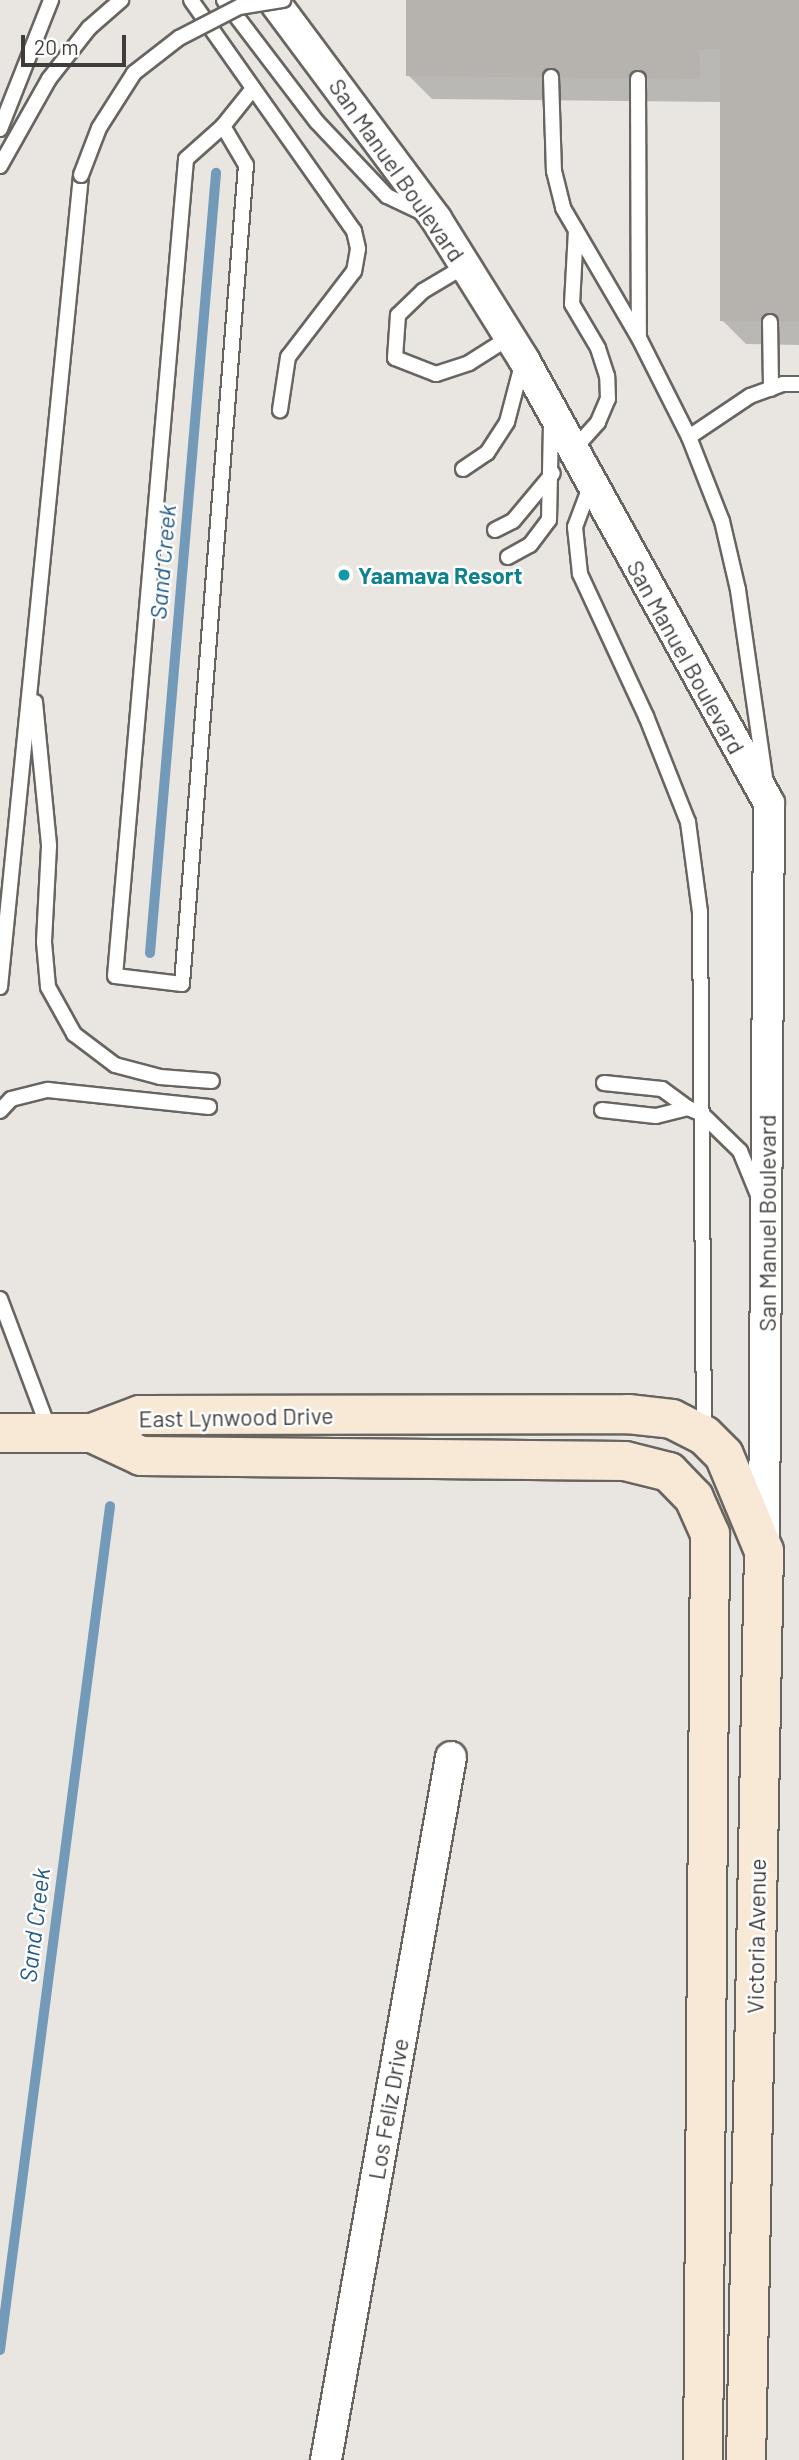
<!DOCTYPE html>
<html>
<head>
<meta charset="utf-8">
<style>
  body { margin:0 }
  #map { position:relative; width:799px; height:2460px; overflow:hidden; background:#e9e6e1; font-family:Barlow,sans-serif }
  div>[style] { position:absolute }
  .shadow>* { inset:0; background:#0003 }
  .stream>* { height:10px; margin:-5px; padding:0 5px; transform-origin:5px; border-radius:5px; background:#749aba }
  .building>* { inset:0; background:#b6b2ae }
  .roads { filter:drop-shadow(2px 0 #686561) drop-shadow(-2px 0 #686561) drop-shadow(0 2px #686561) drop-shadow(0 -2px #686561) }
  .lane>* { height:14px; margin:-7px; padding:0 7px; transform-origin:7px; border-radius:7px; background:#fff }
  .street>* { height:30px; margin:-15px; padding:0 15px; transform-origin:15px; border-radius:15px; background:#fff }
  .secondary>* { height:38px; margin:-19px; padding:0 19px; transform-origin:19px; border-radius:19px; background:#f7e9d5 }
  .bridges { filter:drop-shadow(2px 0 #686561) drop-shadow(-2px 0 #686561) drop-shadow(0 2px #686561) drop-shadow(0 -2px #686561) }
  .lane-bridge>* { height:14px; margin:-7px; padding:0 7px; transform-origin:7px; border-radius:7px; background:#fff }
  .dots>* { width:19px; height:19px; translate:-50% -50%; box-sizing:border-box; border:4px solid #fff; border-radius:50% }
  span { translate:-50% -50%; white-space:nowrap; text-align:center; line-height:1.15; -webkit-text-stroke:5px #fff; paint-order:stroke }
  .street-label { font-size:23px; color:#3e3d3b }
  .culture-label { font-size:23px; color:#0d838f; font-weight:700 }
  .left { translate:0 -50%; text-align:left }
  .water-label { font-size:24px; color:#215b88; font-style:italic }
  .scale { position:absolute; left:21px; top:35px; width:105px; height:32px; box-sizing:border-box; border:4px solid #3e3d3b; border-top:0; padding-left:9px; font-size:21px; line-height:24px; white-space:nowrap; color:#3e3d3b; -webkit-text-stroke:5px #fff; paint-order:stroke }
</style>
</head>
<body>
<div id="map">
  <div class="shadow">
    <div style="clip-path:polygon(407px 0,799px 0,799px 345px,746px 344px,722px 320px,722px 102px,432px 99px,408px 75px)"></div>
  </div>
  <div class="stream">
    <div style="left:150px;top:953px;width:783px;rotate:-85.16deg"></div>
    <div style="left:0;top:2350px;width:851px;rotate:-82.57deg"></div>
  </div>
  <div class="building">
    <div style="clip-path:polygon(406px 0,799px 0,799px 322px,720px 321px,720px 49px,699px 49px,700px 79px,406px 76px)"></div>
  </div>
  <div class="roads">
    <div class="lane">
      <div style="left:191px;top:0;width:283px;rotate:54.8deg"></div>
      <div style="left:354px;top:231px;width:18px;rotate:77deg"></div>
      <div style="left:358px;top:249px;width:22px;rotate:100deg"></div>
      <div style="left:354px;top:271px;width:108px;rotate:127.5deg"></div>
      <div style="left:288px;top:357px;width:54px;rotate:98.6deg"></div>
      <div style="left:224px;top:0;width:153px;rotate:52.7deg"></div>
      <div style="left:317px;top:122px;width:102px;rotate:46.6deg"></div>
      <div style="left:387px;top:196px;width:42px;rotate:25.3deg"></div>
      <div style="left:551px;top:77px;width:94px;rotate:88.2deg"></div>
      <div style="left:554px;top:171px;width:38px;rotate:76deg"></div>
      <div style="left:563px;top:208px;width:151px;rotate:59.7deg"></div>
      <div style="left:639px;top:338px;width:111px;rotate:63.2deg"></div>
      <div style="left:689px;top:437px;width:90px;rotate:68.6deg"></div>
      <div style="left:722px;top:521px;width:71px;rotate:76.9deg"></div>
      <div style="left:738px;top:590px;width:189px;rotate:81.8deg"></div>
      <div style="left:638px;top:79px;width:258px;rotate:89.8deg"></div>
      <div style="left:223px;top:126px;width:45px;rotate:59.5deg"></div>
      <div style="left:246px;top:165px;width:821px;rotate:94.47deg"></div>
      <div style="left:182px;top:984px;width:67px;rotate:-173.2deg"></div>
      <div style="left:115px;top:976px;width:820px;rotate:-85.03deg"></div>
      <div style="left:186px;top:159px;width:50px;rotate:-41.7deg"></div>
      <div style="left:223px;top:126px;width:45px;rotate:-51.3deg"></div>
      <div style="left:0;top:129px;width:139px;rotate:-68.4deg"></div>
      <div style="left:0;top:166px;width:100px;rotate:-60.6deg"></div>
      <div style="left:49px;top:79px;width:65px;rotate:-51.9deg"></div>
      <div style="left:89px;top:28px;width:43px;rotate:-41.2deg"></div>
      <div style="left:465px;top:266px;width:49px;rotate:149.2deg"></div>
      <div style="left:423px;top:291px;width:35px;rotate:136deg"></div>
      <div style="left:398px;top:315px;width:43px;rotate:94deg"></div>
      <div style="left:395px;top:358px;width:44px;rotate:21.3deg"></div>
      <div style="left:436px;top:374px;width:35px;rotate:-18deg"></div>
      <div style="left:469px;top:363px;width:49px;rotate:-32.4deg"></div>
      <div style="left:770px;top:322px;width:67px;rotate:89.1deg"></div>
      <div style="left:689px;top:437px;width:73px;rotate:-33.9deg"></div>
      <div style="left:750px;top:396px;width:35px;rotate:-20deg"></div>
      <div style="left:783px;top:384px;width:16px"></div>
      <div style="left:574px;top:449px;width:36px;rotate:-48deg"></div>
      <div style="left:598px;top:422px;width:25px;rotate:-67deg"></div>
      <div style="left:608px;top:399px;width:23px;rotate:-92deg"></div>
      <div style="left:607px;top:376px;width:29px;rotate:-108deg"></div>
      <div style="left:598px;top:348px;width:51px;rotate:-120.6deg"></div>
      <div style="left:572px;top:304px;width:74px;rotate:-86.9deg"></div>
      <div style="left:463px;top:469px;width:29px;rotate:-34deg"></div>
      <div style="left:487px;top:453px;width:37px;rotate:-57deg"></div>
      <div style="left:507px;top:422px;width:63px;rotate:-75.3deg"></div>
      <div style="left:590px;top:487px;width:43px;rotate:110.6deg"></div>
      <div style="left:575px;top:527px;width:47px;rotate:83.9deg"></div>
      <div style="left:580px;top:574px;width:157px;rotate:65.1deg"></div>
      <div style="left:646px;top:716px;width:114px;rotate:68.4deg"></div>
      <div style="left:688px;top:822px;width:91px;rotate:82.4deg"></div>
      <div style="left:700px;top:912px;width:518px;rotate:89.56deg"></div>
      <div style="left:495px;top:530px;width:20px;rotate:-27deg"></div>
      <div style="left:513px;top:521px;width:62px;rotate:-50.2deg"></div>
      <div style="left:508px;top:557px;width:25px;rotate:-29deg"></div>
      <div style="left:530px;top:545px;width:31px;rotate:-53deg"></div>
      <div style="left:549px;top:520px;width:96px;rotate:-88.8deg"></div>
      <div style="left:35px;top:702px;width:145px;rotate:84.4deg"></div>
      <div style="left:49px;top:846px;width:96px;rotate:93deg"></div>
      <div style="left:44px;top:942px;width:45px;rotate:84.9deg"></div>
      <div style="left:48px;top:987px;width:54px;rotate:61deg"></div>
      <div style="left:74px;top:1034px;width:51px;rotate:37.1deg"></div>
      <div style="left:115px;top:1065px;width:47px;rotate:14.9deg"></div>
      <div style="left:160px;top:1077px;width:52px;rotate:4.4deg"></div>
      <div style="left:0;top:987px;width:816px;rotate:-84.3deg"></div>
      <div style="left:604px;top:1083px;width:58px;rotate:5.9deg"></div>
      <div style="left:662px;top:1089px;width:32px;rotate:36deg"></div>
      <div style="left:602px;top:1110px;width:54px;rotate:6.3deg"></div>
      <div style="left:656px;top:1116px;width:33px;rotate:-14deg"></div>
      <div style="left:688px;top:1108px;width:15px;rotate:23deg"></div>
      <div style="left:702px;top:1114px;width:53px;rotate:44.2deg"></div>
      <div style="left:740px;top:1151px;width:48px;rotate:67.8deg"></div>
      <div style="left:0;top:1111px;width:16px;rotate:-47deg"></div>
      <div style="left:11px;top:1099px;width:38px;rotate:-14deg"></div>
      <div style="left:48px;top:1090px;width:162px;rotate:6deg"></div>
      <div style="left:0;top:1299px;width:142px;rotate:69.4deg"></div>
    </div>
    <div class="street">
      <div style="left:273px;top:0;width:273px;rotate:53.3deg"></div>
      <div style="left:436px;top:219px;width:166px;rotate:58deg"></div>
      <div style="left:524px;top:360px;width:506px;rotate:61.06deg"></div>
      <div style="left:769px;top:803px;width:741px;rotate:90.39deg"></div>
      <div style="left:326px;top:2460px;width:714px;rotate:-79.92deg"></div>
    </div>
    <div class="secondary">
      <div style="left:0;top:1433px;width:92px"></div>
      <div style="left:92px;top:1433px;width:51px;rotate:-20.6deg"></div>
      <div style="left:140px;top:1415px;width:488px;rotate:-0.1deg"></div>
      <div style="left:628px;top:1414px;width:44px;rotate:6.5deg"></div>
      <div style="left:672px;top:1419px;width:36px;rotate:27deg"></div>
      <div style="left:704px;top:1435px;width:28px;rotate:45deg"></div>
      <div style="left:724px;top:1455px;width:104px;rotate:67.4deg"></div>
      <div style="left:764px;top:1551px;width:909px;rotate:91.13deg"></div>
      <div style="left:92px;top:1433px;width:54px;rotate:25.1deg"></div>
      <div style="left:141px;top:1456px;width:484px;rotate:0.6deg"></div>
      <div style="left:625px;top:1461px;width:45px;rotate:14deg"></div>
      <div style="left:669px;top:1472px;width:36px;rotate:46deg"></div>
      <div style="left:694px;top:1498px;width:39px;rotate:66deg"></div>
      <div style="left:710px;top:1534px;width:926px;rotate:90.43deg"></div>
    </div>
  </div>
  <div class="bridges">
    <div class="lane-bridge">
      <div style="left:81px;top:175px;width:50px;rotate:-69deg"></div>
      <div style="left:99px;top:128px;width:65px;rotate:-57.5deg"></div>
      <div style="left:134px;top:73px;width:57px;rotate:-37.9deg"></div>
      <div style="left:179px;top:38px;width:68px;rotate:-27.3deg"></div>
      <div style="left:239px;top:7px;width:45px;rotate:-9deg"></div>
    </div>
  </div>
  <div class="dots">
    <div style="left:344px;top:575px;background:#0f9aa8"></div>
  </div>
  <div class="street-label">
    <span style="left:397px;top:170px;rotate:55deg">San Manuel Boulevard</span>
    <span style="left:686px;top:657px;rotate:61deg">San Manuel Boulevard</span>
    <span style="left:767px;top:1223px;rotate:-90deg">San Manuel Boulevard</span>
    <span style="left:236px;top:1417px;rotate:-1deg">East Lynwood Drive</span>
    <span style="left:756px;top:1936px;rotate:-89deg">Victoria Avenue</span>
    <span style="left:388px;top:2109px;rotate:-80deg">Los Feliz Drive</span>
  </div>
  <div class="culture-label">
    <span class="left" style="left:358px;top:575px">Yaamava Resort</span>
  </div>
  <div class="water-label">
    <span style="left:162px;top:562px;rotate:-85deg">Sand Creek</span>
    <span style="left:34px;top:1925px;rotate:-83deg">Sand Creek</span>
  </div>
  <div class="scale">20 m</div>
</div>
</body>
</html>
